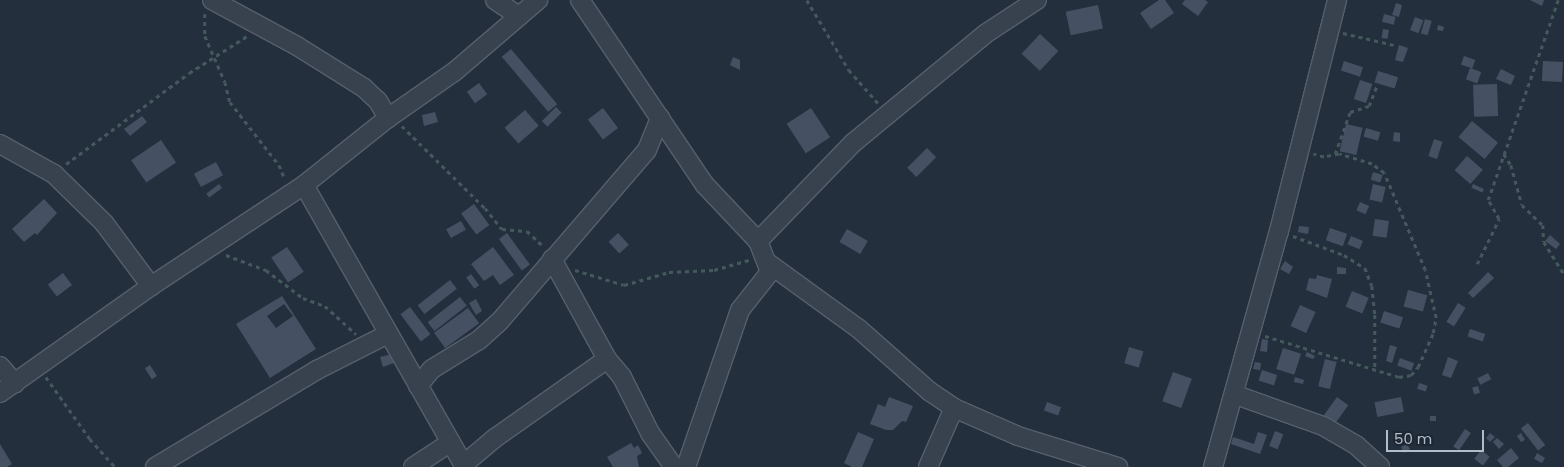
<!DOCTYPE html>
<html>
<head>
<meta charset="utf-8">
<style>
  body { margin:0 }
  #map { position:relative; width:1564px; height:467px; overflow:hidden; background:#242f3e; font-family:Poppins,sans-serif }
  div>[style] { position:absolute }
  .building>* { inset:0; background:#455162; transform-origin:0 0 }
  .path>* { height:2.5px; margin-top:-1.25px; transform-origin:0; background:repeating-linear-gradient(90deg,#44595c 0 4px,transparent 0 8px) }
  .roads { filter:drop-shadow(1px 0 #565f6c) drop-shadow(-1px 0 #565f6c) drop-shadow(0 1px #565f6c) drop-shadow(0 -1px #565f6c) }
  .minor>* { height:18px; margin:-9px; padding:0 9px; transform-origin:9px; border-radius:9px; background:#38414e }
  span { translate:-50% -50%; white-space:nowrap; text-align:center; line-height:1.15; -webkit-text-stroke:4.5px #1d2633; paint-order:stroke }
  .scale { position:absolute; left:1386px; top:430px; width:98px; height:22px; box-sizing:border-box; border:2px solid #b4bcc9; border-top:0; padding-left:6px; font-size:15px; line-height:18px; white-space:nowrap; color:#b4bcc9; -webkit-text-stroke:4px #1d2633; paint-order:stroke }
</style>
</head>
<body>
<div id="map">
  <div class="building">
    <div style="clip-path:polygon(1159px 0,1165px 0,1174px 13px,1151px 29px,1140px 13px)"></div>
    <div style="clip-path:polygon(1185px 0,1205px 0,1208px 2px,1198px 16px,1182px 4px)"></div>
    <div style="clip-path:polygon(1530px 0,1544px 0,1542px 6px)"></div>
    <div style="clip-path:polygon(1396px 3px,1402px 5px,1399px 17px,1392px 15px)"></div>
    <div style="left:1098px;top:5px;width:24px;height:33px;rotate:78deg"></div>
    <div style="left:1384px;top:14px;width:12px;height:8px;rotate:14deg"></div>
    <div style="left:1415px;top:17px;width:9px;height:14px;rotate:21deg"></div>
    <div style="left:1425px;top:19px;width:7px;height:15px;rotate:16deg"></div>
    <div style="clip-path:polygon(1438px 25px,1444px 27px,1443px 31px,1437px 30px)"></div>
    <div style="left:1383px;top:29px;width:6px;height:9px;rotate:9deg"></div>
    <div style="left:1040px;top:34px;width:25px;height:27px;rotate:43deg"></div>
    <div style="clip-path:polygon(1399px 45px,1408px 48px,1403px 62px,1395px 60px)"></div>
    <div style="left:511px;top:49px;width:72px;height:12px;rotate:50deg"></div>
    <div style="left:1464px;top:56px;width:12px;height:9px;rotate:20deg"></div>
    <div style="clip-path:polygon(733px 57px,740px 60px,740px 70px,730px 65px)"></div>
    <div style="left:1344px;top:61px;width:20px;height:10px;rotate:18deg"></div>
    <div style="left:1543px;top:61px;width:20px;height:20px;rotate:3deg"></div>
    <div style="left:1470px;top:68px;width:12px;height:12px;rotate:20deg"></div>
    <div style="clip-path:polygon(1501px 69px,1515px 76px,1511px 85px,1496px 79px)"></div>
    <div style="left:1378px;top:71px;width:21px;height:12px;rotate:17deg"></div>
    <div style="left:1360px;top:80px;width:13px;height:20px;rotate:18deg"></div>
    <div style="left:479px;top:83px;width:14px;height:15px;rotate:54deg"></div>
    <div style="left:1497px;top:84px;width:32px;height:24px;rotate:88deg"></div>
    <div style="left:556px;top:107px;width:8px;height:20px;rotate:45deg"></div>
    <div style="left:603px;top:108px;width:25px;height:19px;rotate:53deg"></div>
    <div style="left:811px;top:108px;width:35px;height:29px;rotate:57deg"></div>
    <div style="left:525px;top:110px;width:21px;height:27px;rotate:49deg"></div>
    <div style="clip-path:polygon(435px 112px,438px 122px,424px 126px,422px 115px)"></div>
    <div style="clip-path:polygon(142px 116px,147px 122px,130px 136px,124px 129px)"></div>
    <div style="left:1472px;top:121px;width:34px;height:21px;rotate:40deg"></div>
    <div style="left:1346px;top:124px;width:17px;height:28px;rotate:13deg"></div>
    <div style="left:1366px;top:128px;width:15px;height:9px;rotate:16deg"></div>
    <div style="clip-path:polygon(1394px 132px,1400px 133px,1400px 142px,1393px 141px)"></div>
    <div style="left:1434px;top:139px;width:9px;height:18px;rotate:18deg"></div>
    <div style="left:161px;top:140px;width:27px;height:36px;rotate:56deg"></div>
    <div style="left:927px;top:148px;width:13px;height:28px;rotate:45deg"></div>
    <div style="left:1467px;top:156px;width:21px;height:19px;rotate:41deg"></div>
    <div style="left:216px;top:162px;width:15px;height:25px;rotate:62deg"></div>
    <div style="left:1373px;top:172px;width:10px;height:8px;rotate:17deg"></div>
    <div style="left:219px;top:184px;width:5px;height:16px;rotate:53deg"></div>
    <div style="left:1373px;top:184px;width:13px;height:16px;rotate:13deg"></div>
    <div style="left:1473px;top:184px;width:12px;height:4px;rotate:24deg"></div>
    <div style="clip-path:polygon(44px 199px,57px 213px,37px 235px,35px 233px,24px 242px,12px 229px)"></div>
    <div style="left:1360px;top:202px;width:10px;height:9px;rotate:24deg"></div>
    <div style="left:474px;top:204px;width:26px;height:16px;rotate:54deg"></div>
    <div style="left:1375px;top:219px;width:14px;height:17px;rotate:8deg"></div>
    <div style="left:461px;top:221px;width:10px;height:17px;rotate:61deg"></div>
    <div style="clip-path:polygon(1299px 226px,1309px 227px,1308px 234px,1298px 232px)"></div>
    <div style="left:1330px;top:228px;width:18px;height:13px;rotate:19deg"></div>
    <div style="left:847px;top:229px;width:24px;height:15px;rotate:30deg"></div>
    <div style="left:507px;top:233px;width:39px;height:10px;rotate:54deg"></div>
    <div style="left:618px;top:233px;width:16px;height:13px;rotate:47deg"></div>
    <div style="clip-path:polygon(1550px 235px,1560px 244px,1556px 249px,1545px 241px)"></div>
    <div style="left:1351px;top:236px;width:13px;height:9px;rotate:23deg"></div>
    <div style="left:287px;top:247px;width:30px;height:19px;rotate:56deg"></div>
    <div style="clip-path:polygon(493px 247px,514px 275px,500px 285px,493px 275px,484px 281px,471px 264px)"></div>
    <div style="clip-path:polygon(1285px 261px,1293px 267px,1289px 274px,1280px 269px)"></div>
    <div style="clip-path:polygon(1337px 267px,1346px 268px,1346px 274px,1337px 274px)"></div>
    <div style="clip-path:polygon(1488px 272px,1494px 278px,1473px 298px,1468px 293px)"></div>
    <div style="left:63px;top:273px;width:15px;height:19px;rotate:53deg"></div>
    <div style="left:471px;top:274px;width:14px;height:6px;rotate:54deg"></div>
    <div style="clip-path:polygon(1317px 275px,1332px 279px,1327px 298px,1306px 290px,1309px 278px,1316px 279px)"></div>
    <div style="left:450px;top:280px;width:11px;height:41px;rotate:52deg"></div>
    <div style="left:1408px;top:290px;width:20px;height:17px;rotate:15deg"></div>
    <div style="left:1352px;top:291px;width:18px;height:17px;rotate:22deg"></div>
    <div style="clip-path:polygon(evenodd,282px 296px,316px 349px,270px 378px,236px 324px,282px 296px,284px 304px,293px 316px,276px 328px,267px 316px,284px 304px)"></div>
    <div style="left:460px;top:297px;width:11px;height:41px;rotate:52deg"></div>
    <div style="clip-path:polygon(476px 299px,482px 311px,476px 315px,469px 303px)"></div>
    <div style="left:1458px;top:303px;width:9px;height:22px;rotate:32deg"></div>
    <div style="left:1300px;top:305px;width:17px;height:23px;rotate:24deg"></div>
    <div style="left:410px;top:307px;width:34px;height:12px;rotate:53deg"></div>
    <div style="left:468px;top:308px;width:19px;height:42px;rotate:54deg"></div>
    <div style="left:1384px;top:311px;width:20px;height:12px;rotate:18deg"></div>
    <div style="left:1470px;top:329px;width:16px;height:8px;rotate:18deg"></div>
    <div style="clip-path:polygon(1262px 339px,1268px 340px,1267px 352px,1260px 351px)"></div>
    <div style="clip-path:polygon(1390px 345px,1397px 347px,1392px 363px,1386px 361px)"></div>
    <div style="left:1129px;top:347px;width:15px;height:17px;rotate:16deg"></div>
    <div style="left:1283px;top:348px;width:19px;height:22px;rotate:18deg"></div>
    <div style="clip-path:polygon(1307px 352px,1315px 356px,1313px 359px,1305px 356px)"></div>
    <div style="clip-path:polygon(392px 354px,394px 363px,383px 367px,380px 357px)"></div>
    <div style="clip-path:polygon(1448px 357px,1458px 361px,1451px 378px,1442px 375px)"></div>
    <div style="left:1400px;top:358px;width:15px;height:8px;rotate:20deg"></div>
    <div style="left:1325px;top:359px;width:12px;height:28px;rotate:14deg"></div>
    <div style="clip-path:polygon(1255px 362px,1261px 363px,1260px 370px,1253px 369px)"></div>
    <div style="left:150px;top:365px;width:13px;height:6px;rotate:58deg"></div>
    <div style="left:1262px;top:370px;width:16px;height:11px;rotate:18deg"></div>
    <div style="left:1173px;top:372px;width:20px;height:31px;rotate:20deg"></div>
    <div style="left:1488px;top:373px;width:7px;height:12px;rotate:63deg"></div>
    <div style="clip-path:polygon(1295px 377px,1304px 380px,1303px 384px,1294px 382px)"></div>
    <div style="left:1419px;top:383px;width:9px;height:6px;rotate:18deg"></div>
    <div style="left:1478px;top:386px;width:7px;height:6px;rotate:74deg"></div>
    <div style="clip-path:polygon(889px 397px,913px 406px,906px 422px,902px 421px,893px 430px,886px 430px,870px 424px,878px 404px,885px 407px)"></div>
    <div style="left:1337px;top:397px;width:14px;height:24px;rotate:36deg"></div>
    <div style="left:1401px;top:397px;width:15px;height:27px;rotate:79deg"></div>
    <div style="left:1047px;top:402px;width:15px;height:9px;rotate:20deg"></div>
    <div style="left:1430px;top:416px;width:6px;height:5px"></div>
    <div style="left:1528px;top:423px;width:28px;height:9px;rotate:52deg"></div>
    <div style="left:1465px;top:429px;width:7px;height:21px;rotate:34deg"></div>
    <div style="left:1275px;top:431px;width:9px;height:16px;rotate:21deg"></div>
    <div style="clip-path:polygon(858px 432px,874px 439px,862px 467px,852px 467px,844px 463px)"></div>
    <div style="clip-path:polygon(1258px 432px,1267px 435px,1260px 454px,1231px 444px,1233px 437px,1254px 444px)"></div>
    <div style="left:1406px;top:432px;width:9px;height:14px;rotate:69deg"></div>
    <div style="clip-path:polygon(1490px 433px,1495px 437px,1490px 442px,1486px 438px)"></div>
    <div style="clip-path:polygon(1521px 433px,1525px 440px,1521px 442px,1517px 436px)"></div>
    <div style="clip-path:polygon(1497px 438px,1504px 444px,1499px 449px,1493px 442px)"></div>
    <div style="clip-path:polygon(631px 443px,634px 448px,638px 445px,642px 453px,637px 456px,639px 467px,613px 467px,607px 457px)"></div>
    <div style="clip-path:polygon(0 444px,12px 464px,7px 467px,0 467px)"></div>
    <div style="clip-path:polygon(1407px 444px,1410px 449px,1404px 453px,1401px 447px)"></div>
    <div style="clip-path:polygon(1511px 448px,1519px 458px,1508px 467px,1503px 467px,1497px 460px)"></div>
    <div style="left:1481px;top:450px;width:11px;height:11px;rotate:38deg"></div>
    <div style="clip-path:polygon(1537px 453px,1545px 458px,1542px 463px,1534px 459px)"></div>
  </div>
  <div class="path">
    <div style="left:807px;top:0;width:82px;rotate:59deg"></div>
    <div style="left:849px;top:70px;width:44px;rotate:48.7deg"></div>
    <div style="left:205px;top:14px;width:22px;rotate:90deg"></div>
    <div style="left:205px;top:36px;width:50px;rotate:66.5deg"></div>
    <div style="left:225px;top:82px;width:21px;rotate:76deg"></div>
    <div style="left:230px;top:102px;width:80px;rotate:52.1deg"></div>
    <div style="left:279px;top:165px;width:15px;rotate:67deg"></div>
    <div style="left:1343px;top:33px;width:52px;rotate:13.2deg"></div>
    <div style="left:402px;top:126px;width:117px;rotate:44.7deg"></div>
    <div style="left:485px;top:208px;width:27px;rotate:51deg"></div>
    <div style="left:502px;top:229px;width:25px;rotate:5deg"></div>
    <div style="left:527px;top:231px;width:23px;rotate:43deg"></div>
    <div style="left:1335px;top:154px;width:45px;rotate:-70.3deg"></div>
    <div style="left:1350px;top:112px;width:20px;rotate:-18deg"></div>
    <div style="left:1369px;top:106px;width:22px;rotate:-69deg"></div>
    <div style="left:1504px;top:154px;width:13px;rotate:58deg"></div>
    <div style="left:1511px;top:165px;width:41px;rotate:74.6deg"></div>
    <div style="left:1522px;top:205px;width:29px;rotate:44deg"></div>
    <div style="left:1543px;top:225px;width:17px;rotate:87deg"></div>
    <div style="left:1544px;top:242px;width:38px;rotate:58deg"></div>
    <div style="left:66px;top:164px;width:153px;rotate:-36.5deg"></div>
    <div style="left:189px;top:73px;width:69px;rotate:-32.5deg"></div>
    <div style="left:1293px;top:236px;width:54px;rotate:20.4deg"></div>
    <div style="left:1344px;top:255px;width:25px;rotate:32deg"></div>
    <div style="left:1365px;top:268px;width:19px;rotate:69deg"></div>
    <div style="left:1372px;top:286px;width:29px;rotate:84deg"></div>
    <div style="left:1375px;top:315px;width:56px;rotate:90deg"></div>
    <div style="left:226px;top:255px;width:43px;rotate:20.6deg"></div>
    <div style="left:266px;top:270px;width:46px;rotate:37.1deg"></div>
    <div style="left:303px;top:298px;width:23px;rotate:20deg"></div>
    <div style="left:325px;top:306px;width:42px;rotate:42.1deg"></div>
    <div style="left:1477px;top:264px;width:50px;rotate:-63.9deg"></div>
    <div style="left:1499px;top:219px;width:22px;rotate:-120deg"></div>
    <div style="left:1488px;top:200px;width:212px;rotate:-70.7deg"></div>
    <div style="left:575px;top:270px;width:51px;rotate:17deg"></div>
    <div style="left:624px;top:285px;width:47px;rotate:-16.1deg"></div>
    <div style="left:669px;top:272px;width:45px;rotate:-2.5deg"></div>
    <div style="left:714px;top:270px;width:37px;rotate:-16deg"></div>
    <div style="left:1265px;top:336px;width:140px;rotate:17deg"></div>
    <div style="left:1399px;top:377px;width:12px;rotate:-9deg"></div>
    <div style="left:1411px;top:375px;width:11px;rotate:-49deg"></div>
    <div style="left:1418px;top:367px;width:37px;rotate:-66deg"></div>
    <div style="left:1433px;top:333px;width:15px;rotate:-79deg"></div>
    <div style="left:1436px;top:318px;width:49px;rotate:-102.9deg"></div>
    <div style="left:1425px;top:270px;width:105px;rotate:-112.9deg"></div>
    <div style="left:1384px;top:173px;width:15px;rotate:-143deg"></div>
    <div style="left:1372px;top:164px;width:34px;rotate:-163deg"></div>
    <div style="left:1339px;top:154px;width:15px;rotate:169deg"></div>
    <div style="left:1324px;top:157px;width:11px;rotate:-165deg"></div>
    <div style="left:46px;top:377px;width:76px;rotate:54.6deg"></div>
    <div style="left:90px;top:439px;width:38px;rotate:48deg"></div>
  </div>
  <div class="roads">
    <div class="minor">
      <div style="left:212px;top:0;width:97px;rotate:28.4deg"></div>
      <div style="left:297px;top:46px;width:79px;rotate:32.1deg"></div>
      <div style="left:364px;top:88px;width:19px;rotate:43deg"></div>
      <div style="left:378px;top:101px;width:20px;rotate:60deg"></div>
      <div style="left:495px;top:0;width:29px;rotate:34deg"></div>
      <div style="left:580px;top:0;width:223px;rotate:56deg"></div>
      <div style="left:705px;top:185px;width:77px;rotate:46.6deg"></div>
      <div style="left:0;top:144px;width:62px;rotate:29.1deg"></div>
      <div style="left:54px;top:174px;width:70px;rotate:44.4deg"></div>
      <div style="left:104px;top:223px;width:79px;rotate:53.3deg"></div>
      <div style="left:304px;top:185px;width:325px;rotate:60.3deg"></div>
      <div style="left:552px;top:259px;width:114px;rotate:61.2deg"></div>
      <div style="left:607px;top:359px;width:23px;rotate:50deg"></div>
      <div style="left:622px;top:377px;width:63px;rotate:63.4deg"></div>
      <div style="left:650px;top:433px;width:42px;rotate:54.8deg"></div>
      <div style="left:768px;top:263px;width:112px;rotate:36deg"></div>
      <div style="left:859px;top:329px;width:94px;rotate:41.5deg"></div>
      <div style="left:929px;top:391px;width:30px;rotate:34deg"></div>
      <div style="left:954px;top:408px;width:70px;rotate:23.6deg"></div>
      <div style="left:1018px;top:436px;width:105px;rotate:17.2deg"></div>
      <div style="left:0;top:366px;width:23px;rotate:49deg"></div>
      <div style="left:418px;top:386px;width:22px;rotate:-51deg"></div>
      <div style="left:432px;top:369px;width:55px;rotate:-31.7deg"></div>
      <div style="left:479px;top:340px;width:28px;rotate:-42deg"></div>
      <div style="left:500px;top:321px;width:225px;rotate:-49.3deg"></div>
      <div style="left:647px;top:150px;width:35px;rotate:-68deg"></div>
      <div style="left:0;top:393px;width:185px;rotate:-35.3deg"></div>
      <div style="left:151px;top:286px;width:183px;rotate:-33.4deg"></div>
      <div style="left:304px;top:185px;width:107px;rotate:-38.6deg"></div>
      <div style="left:388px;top:118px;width:80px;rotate:-34.9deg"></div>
      <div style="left:454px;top:72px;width:111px;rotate:-40.6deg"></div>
      <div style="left:1236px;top:395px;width:92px;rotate:19.6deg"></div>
      <div style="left:1323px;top:426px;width:39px;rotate:30deg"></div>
      <div style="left:1357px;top:446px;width:31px;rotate:42deg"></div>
      <div style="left:463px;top:465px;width:42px;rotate:-40.2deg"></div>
      <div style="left:495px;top:438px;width:137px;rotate:-35.2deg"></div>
      <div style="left:155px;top:467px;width:189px;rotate:-30.9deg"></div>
      <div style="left:317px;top:370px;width:80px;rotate:-26.9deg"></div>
      <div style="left:413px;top:467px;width:45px;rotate:-33.3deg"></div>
      <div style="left:686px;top:467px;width:166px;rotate:-71deg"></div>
      <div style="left:740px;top:310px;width:48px;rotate:-51.7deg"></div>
      <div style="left:770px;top:272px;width:33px;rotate:-111deg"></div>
      <div style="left:758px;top:241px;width:136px;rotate:-45.9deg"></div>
      <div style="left:853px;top:143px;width:171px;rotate:-39.5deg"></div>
      <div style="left:985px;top:34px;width:62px;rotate:-33.2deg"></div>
      <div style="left:928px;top:467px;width:64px;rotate:-66.2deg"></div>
      <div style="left:1213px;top:467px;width:245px;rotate:-74.4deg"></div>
      <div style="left:1279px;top:231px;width:238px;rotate:-75.9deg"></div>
    </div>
  </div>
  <div class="scale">50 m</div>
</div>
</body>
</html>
